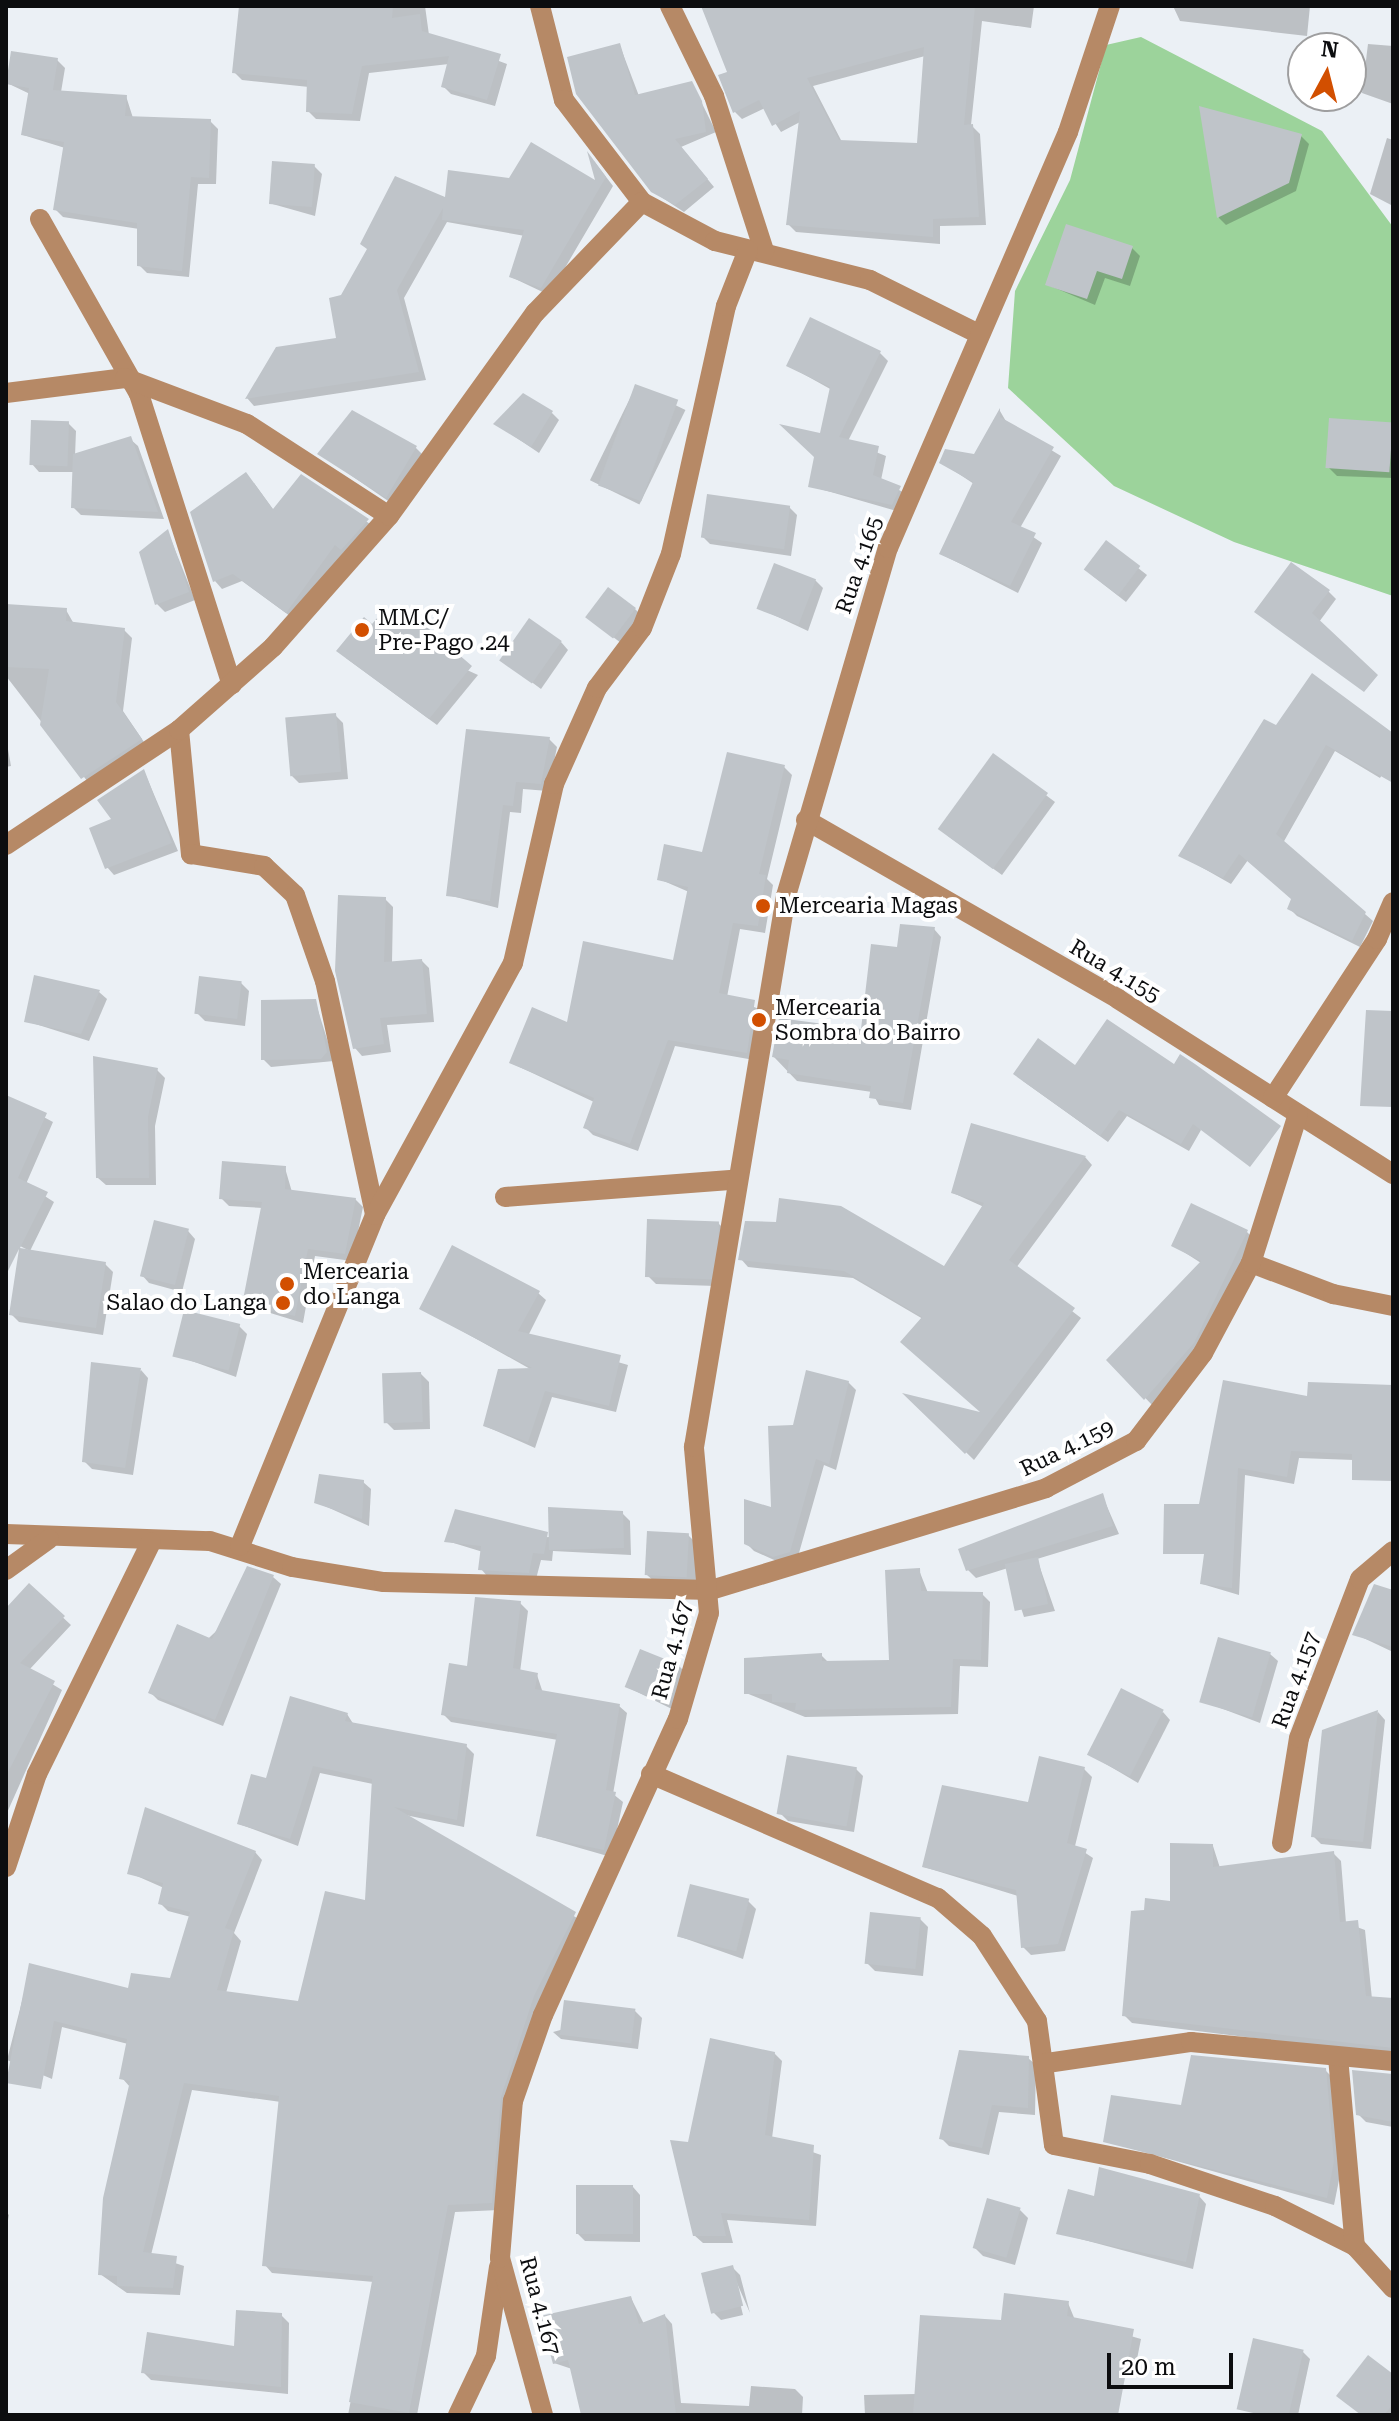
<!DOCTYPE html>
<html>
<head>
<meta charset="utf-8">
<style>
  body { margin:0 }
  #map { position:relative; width:1399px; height:2421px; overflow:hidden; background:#ebf0f5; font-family:"Roboto Serif",serif }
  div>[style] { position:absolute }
  .green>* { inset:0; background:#9cd39b }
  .shadow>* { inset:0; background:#0003; transform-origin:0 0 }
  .building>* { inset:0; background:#bfc4c9; transform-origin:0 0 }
  .street>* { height:20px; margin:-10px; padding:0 10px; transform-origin:10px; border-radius:10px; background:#b68966 }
  .dots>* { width:22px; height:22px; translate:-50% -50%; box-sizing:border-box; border:4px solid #fff; border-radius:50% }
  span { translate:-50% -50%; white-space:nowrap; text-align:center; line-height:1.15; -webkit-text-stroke:8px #fff; paint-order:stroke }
  .street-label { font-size:22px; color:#0c0d0f }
  .poi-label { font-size:22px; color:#0c0d0f }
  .left { translate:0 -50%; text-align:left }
  .right { translate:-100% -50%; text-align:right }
  .frame { position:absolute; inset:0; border:8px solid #0c0d0f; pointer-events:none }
  .north { position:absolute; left:1287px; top:32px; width:80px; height:80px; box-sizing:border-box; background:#fff; border:2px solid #9e9e9f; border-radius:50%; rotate:7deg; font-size:22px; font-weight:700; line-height:32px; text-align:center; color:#0c0d0f }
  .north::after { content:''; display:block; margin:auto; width:28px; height:36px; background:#d24f00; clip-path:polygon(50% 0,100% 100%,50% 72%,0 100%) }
  .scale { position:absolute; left:1107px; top:2353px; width:126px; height:36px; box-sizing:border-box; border:4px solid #0c0d0f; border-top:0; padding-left:10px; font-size:24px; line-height:28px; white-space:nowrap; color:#0c0d0f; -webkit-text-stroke:6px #fff; paint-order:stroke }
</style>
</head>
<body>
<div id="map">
  <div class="green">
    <div style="clip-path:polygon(1141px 37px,1322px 131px,1393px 227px,1393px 596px,1234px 542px,1114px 486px,1008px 388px,1015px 291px,1070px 180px,1106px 45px)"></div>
  </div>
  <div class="shadow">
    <div style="clip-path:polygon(241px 6px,425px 6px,429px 35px,507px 64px,495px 106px,451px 94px,443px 86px,449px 64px,369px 73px,360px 121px,316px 119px,308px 111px,309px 87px,242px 80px,234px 72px)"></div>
    <div style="clip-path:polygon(evenodd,703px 6px,1034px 6px,1031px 28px,982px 21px,971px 125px,980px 134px,986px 225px,940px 226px,940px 244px,796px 232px,788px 224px,800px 122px,781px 132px,765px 108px,742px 119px,735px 112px,729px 74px,703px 6px,925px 56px,918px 145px,842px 142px,813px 86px,925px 56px)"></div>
    <div style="clip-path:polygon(1173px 6px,1310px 6px,1307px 36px,1180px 21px)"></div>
    <div style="clip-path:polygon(1368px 44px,1393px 46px,1393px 104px,1362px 93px)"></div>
    <div style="clip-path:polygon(620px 46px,639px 96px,692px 83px,716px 132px,681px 147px,714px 187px,684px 212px,652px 191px)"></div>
    <div style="clip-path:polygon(57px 60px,65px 68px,61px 92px,126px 96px,133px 118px,210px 121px,218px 129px,216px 184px,198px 184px,189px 277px,147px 273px,139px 265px,139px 229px,63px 217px,55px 209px,65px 148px,23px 135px,30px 94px,7px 83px)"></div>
    <div style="clip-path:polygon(1201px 109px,1301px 136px,1309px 144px,1296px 191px,1226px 225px,1219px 218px)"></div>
    <div style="clip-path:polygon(1387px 138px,1393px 140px,1393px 206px,1370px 194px)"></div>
    <div style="clip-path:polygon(594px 161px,613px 186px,549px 295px,511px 277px,525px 236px,447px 222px,404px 298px,426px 380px,254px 406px,247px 398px,339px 339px,342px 297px,368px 250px,446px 200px,510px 180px,598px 184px)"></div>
    <div style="clip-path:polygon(314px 166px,322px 174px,315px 216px,269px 203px)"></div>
    <div style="clip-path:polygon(1132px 248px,1140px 256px,1130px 286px,1105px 278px,1095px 305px,1048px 285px)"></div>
    <div style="clip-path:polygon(880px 353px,888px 361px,848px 441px,886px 456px,881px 480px,908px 495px,900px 512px,810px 486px,832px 390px,789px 366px)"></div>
    <div style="left:636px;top:386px;width:55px;height:105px;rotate:26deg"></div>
    <div style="clip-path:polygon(1000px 411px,1007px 423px,1061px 456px,1020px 528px,1042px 543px,1018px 593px,941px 554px,974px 484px,941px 462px,975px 456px)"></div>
    <div style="clip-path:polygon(552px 413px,559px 420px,539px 453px,496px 424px)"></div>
    <div style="clip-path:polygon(68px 423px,76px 431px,75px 456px,130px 439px,138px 446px,164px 519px,81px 515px,73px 507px,74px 472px,39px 472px,32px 464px)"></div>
    <div style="clip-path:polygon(1393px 424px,1393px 478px,1337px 476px,1329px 468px)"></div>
    <div style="clip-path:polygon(416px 448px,423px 455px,394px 505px,320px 454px)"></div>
    <div style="clip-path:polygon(301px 477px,376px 528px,350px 557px,344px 552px,294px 619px,242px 581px,222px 589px,215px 581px,254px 483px,274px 511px)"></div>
    <div style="clip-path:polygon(789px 507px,797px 515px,791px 556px,710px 544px,702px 536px)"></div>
    <div style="clip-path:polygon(168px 532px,195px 600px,165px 612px,157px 604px)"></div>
    <div style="clip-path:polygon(1106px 543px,1147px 575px,1126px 602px,1093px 576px)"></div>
    <div style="clip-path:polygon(815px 580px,823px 588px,808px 631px,759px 608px)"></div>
    <div style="clip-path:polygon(1328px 591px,1336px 599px,1319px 622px,1257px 612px)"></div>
    <div style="clip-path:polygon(6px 606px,66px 610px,74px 624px,124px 630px,132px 638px,123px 711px,148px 748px,91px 786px,6px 676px)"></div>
    <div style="clip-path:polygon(635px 609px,643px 617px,625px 646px,588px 618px)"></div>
    <div style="clip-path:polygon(372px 627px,478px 675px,437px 725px,346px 658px)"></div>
    <div style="clip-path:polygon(561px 642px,568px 650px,541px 689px,502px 660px)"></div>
    <div style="clip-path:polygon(335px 715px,343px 723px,348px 779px,299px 783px,291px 775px)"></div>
    <div style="clip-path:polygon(1277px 728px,1393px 735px,1393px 757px,1380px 778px,1335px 751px,1283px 843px,1373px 921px,1360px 947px,1297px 916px,1289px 908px,1293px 900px,1248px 860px,1231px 884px,1180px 855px)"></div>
    <div style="clip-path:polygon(468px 731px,549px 739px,557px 747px,548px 791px,523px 789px,521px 813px,510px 812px,498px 908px,448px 895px)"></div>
    <div style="clip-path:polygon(6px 738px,11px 766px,6px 767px)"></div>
    <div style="clip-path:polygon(994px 756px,1055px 802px,1002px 875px,948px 836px)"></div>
    <div style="clip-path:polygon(784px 767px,792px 775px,767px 879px,773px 885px,765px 933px,740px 929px,727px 997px,762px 1010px,754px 1060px,675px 1046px,638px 1151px,593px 1135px,585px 1127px,594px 1102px,511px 1063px,675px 962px,689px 892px,659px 879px,704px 855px)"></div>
    <div style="clip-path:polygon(144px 771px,178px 851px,114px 875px,107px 867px,114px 820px)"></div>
    <div style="clip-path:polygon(385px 899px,393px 907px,392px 963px,422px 961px,429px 968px,434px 1022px,387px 1025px,391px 1052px,362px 1056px,355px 1048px)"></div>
    <div style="clip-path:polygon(934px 929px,941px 937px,911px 1110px,879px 1105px,872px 1092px,797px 1081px,774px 1057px,862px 1031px,899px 949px)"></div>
    <div style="clip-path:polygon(241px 983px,249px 991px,245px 1026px,205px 1021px,197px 1013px)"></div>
    <div style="clip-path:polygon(99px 992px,107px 999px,89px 1041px,26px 1021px)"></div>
    <div style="clip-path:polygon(315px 1001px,334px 1061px,271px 1067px,263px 1059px)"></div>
    <div style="clip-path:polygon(1076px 1067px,1175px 1067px,1201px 1130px,1189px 1151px,1127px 1116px,1108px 1142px,1023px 1081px)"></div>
    <div style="clip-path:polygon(157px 1070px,165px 1078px,155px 1126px,156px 1185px,106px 1185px,98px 1178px)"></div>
    <div style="clip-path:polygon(6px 1097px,53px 1122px,26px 1184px,54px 1202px,30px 1251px,6px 1239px)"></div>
    <div style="clip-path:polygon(1085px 1157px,1092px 1165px,1016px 1268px,1081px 1318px,974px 1460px,908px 1396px,986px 1415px,923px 1319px,853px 1278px,748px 1267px,741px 1259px,944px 1268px,984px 1207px,953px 1193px)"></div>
    <div style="clip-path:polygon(285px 1168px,292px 1192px,355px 1199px,363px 1207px,352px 1261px,315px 1256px,303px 1323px,244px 1305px,263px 1208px,229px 1206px,221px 1198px)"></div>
    <div style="clip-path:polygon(718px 1223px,725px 1230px,716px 1286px,656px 1284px,648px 1276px)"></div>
    <div style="clip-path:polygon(188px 1231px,195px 1239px,182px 1292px,149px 1283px,142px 1275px)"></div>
    <div style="clip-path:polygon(1247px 1232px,1254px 1239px,1201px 1351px,1153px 1406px,1109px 1360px,1201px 1263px,1173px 1245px)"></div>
    <div style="clip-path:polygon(105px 1264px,113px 1272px,103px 1335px,19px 1322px,11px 1314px)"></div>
    <div style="clip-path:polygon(538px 1293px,546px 1300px,528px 1336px,628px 1365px,616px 1412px,552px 1397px,535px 1448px,485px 1426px,532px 1370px,421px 1308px)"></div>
    <div style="clip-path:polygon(239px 1326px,247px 1334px,236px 1377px,175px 1355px)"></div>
    <div style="clip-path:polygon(141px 1370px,148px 1378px,133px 1475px,92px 1469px,84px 1461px)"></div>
    <div style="clip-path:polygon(421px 1374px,429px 1382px,430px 1429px,394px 1430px,386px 1422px)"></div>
    <div style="clip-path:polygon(848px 1382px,856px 1390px,836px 1470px,824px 1465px,797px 1560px,783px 1564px,754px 1551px,746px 1543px,774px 1509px,795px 1427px)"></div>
    <div style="clip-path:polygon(1224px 1383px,1309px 1398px,1393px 1387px,1393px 1480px,1354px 1460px,1299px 1458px,1294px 1484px,1245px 1475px,1239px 1595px,1202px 1584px)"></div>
    <div style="clip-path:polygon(363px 1482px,371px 1489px,369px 1526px,316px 1502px)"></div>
    <div style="clip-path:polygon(1102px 1495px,1119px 1534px,1037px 1559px,1055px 1611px,1024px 1617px,1008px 1568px,976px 1578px,968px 1570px,961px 1550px)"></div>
    <div style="clip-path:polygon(622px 1513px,630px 1521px,631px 1555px,553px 1551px,552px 1561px,541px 1560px,536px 1579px,488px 1577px,481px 1569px,483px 1552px,447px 1541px,550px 1537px)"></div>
    <div style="clip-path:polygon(688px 1535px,696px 1543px,699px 1584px,655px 1582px,647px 1575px)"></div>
    <div style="clip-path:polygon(919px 1570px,928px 1593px,982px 1594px,990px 1602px,988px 1667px,960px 1666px,958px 1714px,805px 1717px,746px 1693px,821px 1655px,829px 1663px,891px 1662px)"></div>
    <div style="clip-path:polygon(273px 1577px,281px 1584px,223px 1726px,158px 1700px,151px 1693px)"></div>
    <div style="clip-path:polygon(29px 1586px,71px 1625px,29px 1670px,62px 1690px,6px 1815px,6px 1611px)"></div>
    <div style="clip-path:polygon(1393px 1593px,1393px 1652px,1355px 1634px)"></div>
    <div style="clip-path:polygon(520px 1603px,528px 1611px,520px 1672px,537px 1675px,543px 1693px,619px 1706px,627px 1713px,613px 1794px,623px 1802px,611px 1857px,538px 1836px,558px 1740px,451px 1722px,443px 1714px)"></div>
    <div style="clip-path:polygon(1270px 1654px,1278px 1661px,1260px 1723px,1202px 1701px)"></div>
    <div style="clip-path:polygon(679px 1666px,687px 1674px,676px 1711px,627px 1687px)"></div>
    <div style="clip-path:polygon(1163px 1712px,1170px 1720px,1138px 1783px,1089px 1754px)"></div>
    <div style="clip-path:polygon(1378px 1712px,1385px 1720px,1371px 1849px,1321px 1844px,1313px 1836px)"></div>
    <div style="clip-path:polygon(347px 1714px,354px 1725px,466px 1746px,474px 1754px,464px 1827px,405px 1815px,582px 1921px,541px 2004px,499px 2210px,455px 2212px,417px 2415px,348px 2415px,374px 2282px,272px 2273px,265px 2265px,281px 2102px,192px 2090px,151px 2255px,184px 2266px,180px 2295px,127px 2293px,100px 2274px,130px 2087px,122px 2078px,128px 2044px,62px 2027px,52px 2079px,7px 2060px,31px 1966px,130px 1991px,172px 1980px,191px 1917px,168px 1911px,160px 1903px,164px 1888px,130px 1873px,255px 1852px,262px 1860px,234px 1933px,241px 1941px,226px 1993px,300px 2003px,367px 1903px,373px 1784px,320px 1773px,298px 1846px,239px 1824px,267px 1781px)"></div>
    <div style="clip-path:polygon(856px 1769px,863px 1776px,854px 1832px,788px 1821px,780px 1813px)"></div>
    <div style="clip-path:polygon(1084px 1769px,1092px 1777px,1075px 1846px,1093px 1858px,1065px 1951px,1031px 1955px,1023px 1947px,1018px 1896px,924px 1867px)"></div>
    <div style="clip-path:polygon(1213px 1846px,1220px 1868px,1333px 1853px,1341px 1861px,1346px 1923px,1365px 1930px,1372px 1999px,1393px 2000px,1393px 2055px,1132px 2023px,1124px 2015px,1172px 1903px)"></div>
    <div style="clip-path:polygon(748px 1901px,756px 1909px,743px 1959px,678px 1936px)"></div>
    <div style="clip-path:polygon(920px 1919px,928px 1927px,923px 1976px,875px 1971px,867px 1963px)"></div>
    <div style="clip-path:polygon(634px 2010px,642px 2018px,638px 2049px,561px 2039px,553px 2032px)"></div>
    <div style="clip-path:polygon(774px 2053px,782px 2061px,772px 2138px,821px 2155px,816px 2226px,727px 2220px,733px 2243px,703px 2243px,694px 2235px,690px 2144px)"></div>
    <div style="clip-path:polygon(1028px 2058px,1036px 2065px,1035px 2115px,999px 2112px,989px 2155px,949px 2146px,941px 2138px)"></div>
    <div style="clip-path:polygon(1325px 2070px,1333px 2078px,1341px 2170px,1334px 2205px,1105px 2141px,1182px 2108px)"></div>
    <div style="clip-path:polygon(1393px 2075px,1393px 2127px,1366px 2122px,1358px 2114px)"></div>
    <div style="clip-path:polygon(633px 2187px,640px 2195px,640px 2242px,585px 2241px,577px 2233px)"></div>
    <div style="clip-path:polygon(1199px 2196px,1206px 2204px,1193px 2269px,1058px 2233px,1096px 2199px)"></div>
    <div style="clip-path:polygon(1020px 2210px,1028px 2218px,1015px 2265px,983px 2256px,975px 2248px)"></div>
    <div style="clip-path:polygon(6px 2212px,9px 2215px,6px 2231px)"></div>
    <div style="clip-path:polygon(733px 2268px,740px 2275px,750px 2313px,733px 2274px,743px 2315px,721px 2320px,713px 2312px)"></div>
    <div style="clip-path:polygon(631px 2298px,644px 2324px,665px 2316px,672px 2324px,681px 2403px,749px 2406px,751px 2386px,795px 2389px,803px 2397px,802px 2415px,583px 2415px,572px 2369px,554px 2363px)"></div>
    <div style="clip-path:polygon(1068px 2303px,1075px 2320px,1141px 2339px,1134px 2374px,1098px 2367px,1095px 2415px,1045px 2415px)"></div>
    <div style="clip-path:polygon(281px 2315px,289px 2323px,288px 2394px,151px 2380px,143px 2372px,236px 2348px)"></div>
    <div style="clip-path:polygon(1303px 2352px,1310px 2359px,1298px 2415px,1238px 2409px)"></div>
    <div style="clip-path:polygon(1393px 2377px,1393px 2415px,1362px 2415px)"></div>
    <div style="clip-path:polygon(916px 2394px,967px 2415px,865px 2415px,864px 2395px)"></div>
  </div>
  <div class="building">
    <div style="clip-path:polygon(239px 6px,393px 6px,392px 18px,420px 14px,422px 31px,501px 54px,487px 100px,441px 87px,449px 56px,362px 66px,352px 114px,306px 112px,307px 80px,232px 73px)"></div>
    <div style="clip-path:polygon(evenodd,701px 6px,975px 6px,964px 125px,973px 124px,979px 217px,933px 219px,933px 237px,786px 225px,800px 111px,772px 126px,759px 100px,733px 113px,718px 75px,727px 72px,701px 6px,924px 47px,917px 143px,839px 140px,807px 78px,924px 47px)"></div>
    <div style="clip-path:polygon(620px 43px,635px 95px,692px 81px,702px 101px,706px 132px,675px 139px,708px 179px,675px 205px,651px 192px,576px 94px,567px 57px)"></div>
    <div style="clip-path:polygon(11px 51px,58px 58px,53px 90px,127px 95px,125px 116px,211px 119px,209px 178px,191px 177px,182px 271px,137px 266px,137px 223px,53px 210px,64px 142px,21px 135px,29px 88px,6px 84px)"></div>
    <div style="clip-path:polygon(1199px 106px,1302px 134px,1289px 183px,1217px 218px)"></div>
    <div style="clip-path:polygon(531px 142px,595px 180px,587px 151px,606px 177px,541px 288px,509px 277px,524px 230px,442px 220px,443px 208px,397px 290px,419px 372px,245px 399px,276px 347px,336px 338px,329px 298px,341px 295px,367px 249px,360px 244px,395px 176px,445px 197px,448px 170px,509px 178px)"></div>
    <div style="left:272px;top:161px;width:43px;height:43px;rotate:4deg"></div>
    <div style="clip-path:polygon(1066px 224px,1133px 246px,1122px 279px,1097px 271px,1087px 299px,1045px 285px)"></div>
    <div style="clip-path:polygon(810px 317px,881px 351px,839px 437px,879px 446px,873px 475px,901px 486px,892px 505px,808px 487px,814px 457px,779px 424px,820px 433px,830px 387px,786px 366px)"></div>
    <div style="left:635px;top:384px;width:46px;height:108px;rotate:20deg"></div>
    <div style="clip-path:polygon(523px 393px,553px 411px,531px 447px,493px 424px)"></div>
    <div style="clip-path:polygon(1000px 408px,1000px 417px,1054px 447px,1011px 522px,1036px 533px,1010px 586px,939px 554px,973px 482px,939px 463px,945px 449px,974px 454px)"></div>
    <div style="clip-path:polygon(352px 410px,417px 446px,386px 498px,317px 454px)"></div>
    <div style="left:1329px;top:418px;width:64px;height:50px;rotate:4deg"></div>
    <div style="left:31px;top:420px;width:38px;height:45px;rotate:2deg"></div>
    <div style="clip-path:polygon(131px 436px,158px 512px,71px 508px,73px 454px)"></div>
    <div style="clip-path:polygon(246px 472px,273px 509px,301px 474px,369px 519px,341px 550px,335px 545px,286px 613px,233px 574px,213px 582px,190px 512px)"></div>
    <div style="left:707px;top:494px;width:84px;height:44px;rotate:8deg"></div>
    <div style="clip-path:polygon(168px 529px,189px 592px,155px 605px,139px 552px)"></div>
    <div style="left:1106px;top:540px;width:43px;height:37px;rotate:37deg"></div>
    <div style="clip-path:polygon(1291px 562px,1330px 590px,1312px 613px,1378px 675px,1364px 692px,1254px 612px)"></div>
    <div style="left:774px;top:563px;width:45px;height:49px;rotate:21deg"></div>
    <div style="left:608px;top:587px;width:35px;height:38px;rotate:37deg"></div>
    <div style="clip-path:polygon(6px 604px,67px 608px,66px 621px,125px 628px,116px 702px,142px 739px,81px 779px,40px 725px,49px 669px,6px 667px)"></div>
    <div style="clip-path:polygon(385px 609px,397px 619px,407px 610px,472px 666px,429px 719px,336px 651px,364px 617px,372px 624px)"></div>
    <div style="left:529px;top:618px;width:40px;height:52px;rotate:35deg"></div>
    <div style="clip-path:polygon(1312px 673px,1393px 733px,1393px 783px,1326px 745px,1276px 834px,1366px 912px,1352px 941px,1287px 909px,1291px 899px,1239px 854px,1223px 878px,1178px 856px,1264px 719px,1276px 725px)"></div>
    <div style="left:336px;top:713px;width:59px;height:51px;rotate:85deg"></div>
    <div style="clip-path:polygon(466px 729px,550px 737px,541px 784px,516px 782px,513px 806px,503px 805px,490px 901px,446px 896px)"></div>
    <div style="clip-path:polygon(727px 752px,785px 765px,759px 874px,766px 875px,758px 926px,733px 923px,719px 993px,755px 1000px,747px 1053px,668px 1040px,630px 1144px,583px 1128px,594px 1098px,509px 1063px,532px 1007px,567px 1022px,583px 941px,673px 960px,688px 887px,657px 880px,664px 844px,702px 852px)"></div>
    <div style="left:993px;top:753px;width:68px;height:94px;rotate:36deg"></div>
    <div style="clip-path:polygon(144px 769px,172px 843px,105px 869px,89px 828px,111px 819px,97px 800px)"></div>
    <div style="clip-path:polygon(338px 895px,386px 897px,384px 962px,422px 959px,427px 1014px,380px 1018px,384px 1044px,353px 1049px,335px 971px)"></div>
    <div style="clip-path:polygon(900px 924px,935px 927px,903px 1103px,869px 1098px,871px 1086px,787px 1073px,789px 1060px,772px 1057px,779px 1018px,861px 1029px,871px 944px,897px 947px)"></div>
    <div style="clip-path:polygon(34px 975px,100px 990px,81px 1034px,24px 1022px)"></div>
    <div style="left:199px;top:976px;width:43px;height:38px;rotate:7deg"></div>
    <div style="clip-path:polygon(316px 999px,327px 1052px,321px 1059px,261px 1060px,261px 1000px)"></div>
    <div style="clip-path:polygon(1366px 1010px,1393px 1011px,1393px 1107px,1360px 1106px)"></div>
    <div style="clip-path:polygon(1107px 1019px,1174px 1064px,1180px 1054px,1195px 1064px,1281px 1126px,1250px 1167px,1193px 1124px,1181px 1144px,1119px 1110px,1100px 1136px,1013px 1074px,1038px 1038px,1075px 1065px)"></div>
    <div style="clip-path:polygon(93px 1056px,158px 1068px,148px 1117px,149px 1178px,96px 1178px)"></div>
    <div style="clip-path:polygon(6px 1095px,47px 1113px,18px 1178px,48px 1192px,20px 1248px,106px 1262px,96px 1328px,9px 1315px,19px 1249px,6px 1275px)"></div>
    <div style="clip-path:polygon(971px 1123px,1086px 1156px,1009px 1260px,1075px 1308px,965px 1454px,902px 1393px,980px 1412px,900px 1342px,922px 1317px,844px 1271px,738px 1260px,745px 1221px,776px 1222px,779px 1198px,841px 1206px,944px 1266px,984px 1203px,951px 1193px)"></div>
    <div style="clip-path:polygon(222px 1161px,286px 1166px,285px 1189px,356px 1198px,345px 1254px,308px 1249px,295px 1316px,242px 1305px,262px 1202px,219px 1199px)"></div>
    <div style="clip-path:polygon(1191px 1203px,1248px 1230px,1194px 1343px,1144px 1400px,1106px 1360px,1201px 1261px,1171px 1246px)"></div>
    <div style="left:647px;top:1219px;width:72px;height:58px;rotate:2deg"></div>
    <div style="left:154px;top:1220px;width:36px;height:58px;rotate:14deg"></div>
    <div style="clip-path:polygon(452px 1245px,540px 1291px,518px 1331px,621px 1355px,609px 1406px,545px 1391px,528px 1442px,483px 1426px,498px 1369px,532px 1368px,419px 1309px)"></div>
    <div style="left:184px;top:1310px;width:58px;height:48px;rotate:14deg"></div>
    <div style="clip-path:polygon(91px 1362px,141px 1368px,125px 1468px,82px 1462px)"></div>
    <div style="clip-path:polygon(806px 1370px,849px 1381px,829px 1464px,816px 1459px,790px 1552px,773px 1557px,744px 1544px,744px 1499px,771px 1507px,768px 1426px,793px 1425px)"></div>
    <div style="left:421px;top:1372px;width:50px;height:39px;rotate:88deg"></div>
    <div style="clip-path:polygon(1223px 1380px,1307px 1396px,1308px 1382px,1393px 1385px,1393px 1481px,1352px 1480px,1352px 1454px,1291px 1451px,1287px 1477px,1238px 1468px,1232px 1588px,1200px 1584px,1204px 1554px,1163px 1554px,1164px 1504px,1199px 1504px)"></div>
    <div style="clip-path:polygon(319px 1474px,364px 1480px,362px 1519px,314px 1503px)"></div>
    <div style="clip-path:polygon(1103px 1493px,1113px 1526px,966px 1571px,958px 1549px)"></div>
    <div style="clip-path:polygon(548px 1507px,623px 1511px,624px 1548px,549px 1550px)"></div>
    <div style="clip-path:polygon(455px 1509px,548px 1532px,544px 1554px,533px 1553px,529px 1573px,478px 1570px,481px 1546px,444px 1542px)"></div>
    <div style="left:647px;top:1531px;width:42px;height:44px;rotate:3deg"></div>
    <div style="left:1038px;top:1557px;width:48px;height:34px;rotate:78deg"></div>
    <div style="clip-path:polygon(247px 1566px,274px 1575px,215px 1720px,148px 1693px,177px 1624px,212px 1639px)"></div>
    <div style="clip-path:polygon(920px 1568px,921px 1591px,983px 1592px,981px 1660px,953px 1659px,951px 1707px,795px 1710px,796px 1703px,772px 1702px,772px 1694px,744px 1694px,744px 1658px,822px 1653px,822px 1661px,889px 1660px,885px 1570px)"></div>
    <div style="clip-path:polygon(29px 1583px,65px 1616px,20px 1663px,55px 1681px,6px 1776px,6px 1608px)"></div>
    <div style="clip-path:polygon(1374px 1584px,1393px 1590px,1393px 1647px,1352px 1635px)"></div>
    <div style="clip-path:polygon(475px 1597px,521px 1601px,513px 1668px,538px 1673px,535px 1689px,620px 1704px,606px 1790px,616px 1792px,604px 1850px,536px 1836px,557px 1734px,441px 1715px,449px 1663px,467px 1666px)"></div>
    <div style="left:1218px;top:1637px;width:55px;height:68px;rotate:16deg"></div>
    <div style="left:640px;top:1649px;width:43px;height:41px;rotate:22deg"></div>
    <div style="left:1121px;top:1688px;width:48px;height:75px;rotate:27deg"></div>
    <div style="clip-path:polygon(290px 1696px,348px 1713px,345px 1721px,467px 1744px,457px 1820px,394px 1807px,576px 1912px,534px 1996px,501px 2097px,492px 2203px,448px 2205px,409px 2413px,349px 2402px,373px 2276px,262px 2266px,279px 2096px,184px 2083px,143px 2252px,177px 2256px,173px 2288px,117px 2286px,117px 2276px,98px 2275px,103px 2198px,130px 2081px,119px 2079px,127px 2039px,54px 2021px,41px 2089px,6px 2083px,29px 1963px,128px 1988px,131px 1973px,170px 1978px,190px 1912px,158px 1904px,163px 1883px,127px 1874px,145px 1807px,256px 1851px,225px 1928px,234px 1931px,217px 1990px,298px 2001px,325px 1891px,365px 1900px,372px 1779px,313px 1766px,290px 1839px,237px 1824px,251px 1774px,266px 1778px)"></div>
    <div style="clip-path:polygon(1378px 1710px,1363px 1842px,1311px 1837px,1322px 1730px)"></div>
    <div style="left:787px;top:1755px;width:71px;height:60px;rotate:10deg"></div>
    <div style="clip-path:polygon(1039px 1756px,1085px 1767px,1067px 1843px,1087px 1849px,1058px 1944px,1021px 1948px,1016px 1890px,922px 1867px,942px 1785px,1028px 1802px)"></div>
    <div style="clip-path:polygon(1170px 1843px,1213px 1844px,1213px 1867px,1334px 1851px,1340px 1922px,1358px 1920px,1366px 1996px,1393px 1998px,1393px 2048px,1122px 2016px,1131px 1911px,1144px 1910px,1145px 1898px,1170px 1901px)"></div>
    <div style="left:690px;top:1884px;width:61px;height:54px;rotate:14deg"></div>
    <div style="left:870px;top:1912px;width:51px;height:52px;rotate:6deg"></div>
    <div style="left:564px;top:2000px;width:72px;height:35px;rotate:7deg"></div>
    <div style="clip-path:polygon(710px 2038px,775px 2052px,765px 2135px,814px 2145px,809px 2220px,721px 2213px,726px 2236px,693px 2236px,670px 2140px,688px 2142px)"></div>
    <div style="clip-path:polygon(959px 2050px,1029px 2056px,1028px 2108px,992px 2105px,982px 2148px,939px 2139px)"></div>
    <div style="clip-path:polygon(1191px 2055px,1326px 2068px,1334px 2161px,1327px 2198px,1103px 2142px,1111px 2095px,1181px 2105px)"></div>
    <div style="clip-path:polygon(1352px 2070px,1393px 2074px,1393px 2122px,1356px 2115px)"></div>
    <div style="clip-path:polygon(1099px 2167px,1200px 2194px,1186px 2262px,1056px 2234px,1068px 2189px,1094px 2196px)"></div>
    <div style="left:576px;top:2185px;width:57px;height:49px"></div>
    <div style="left:987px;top:2198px;width:35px;height:52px;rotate:16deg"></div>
    <div style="left:733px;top:2265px;width:42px;height:33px;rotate:76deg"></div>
    <div style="clip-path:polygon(1004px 2293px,1069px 2301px,1067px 2316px,1134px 2329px,1118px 2415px,913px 2415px,920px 2315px,1001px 2320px)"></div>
    <div style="clip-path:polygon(631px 2296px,639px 2324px,665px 2314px,676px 2415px,581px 2415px,568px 2360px,553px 2364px,540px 2316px)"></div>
    <div style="clip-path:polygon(236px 2310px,282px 2313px,281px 2387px,141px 2373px,147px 2332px,234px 2346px)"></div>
    <div style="left:1253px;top:2338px;width:52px;height:73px;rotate:13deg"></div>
    <div style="clip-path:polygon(1368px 2355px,1393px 2374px,1393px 2404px,1384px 2415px,1361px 2415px,1336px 2396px)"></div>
  </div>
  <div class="street">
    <div style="left:540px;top:6px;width:97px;rotate:75.7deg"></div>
    <div style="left:564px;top:100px;width:128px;rotate:52.6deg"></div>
    <div style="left:642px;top:202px;width:83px;rotate:28.1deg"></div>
    <div style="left:715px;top:241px;width:160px;rotate:14.1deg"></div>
    <div style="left:870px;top:280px;width:119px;rotate:26.4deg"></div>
    <div style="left:670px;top:6px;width:100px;rotate:63.9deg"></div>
    <div style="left:714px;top:96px;width:163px;rotate:72.1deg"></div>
    <div style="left:40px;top:219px;width:201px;rotate:60.5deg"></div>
    <div style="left:139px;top:394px;width:305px;rotate:72.3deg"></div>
    <div style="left:6px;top:393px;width:120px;rotate:-7.2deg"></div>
    <div style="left:125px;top:378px;width:130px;rotate:20.7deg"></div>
    <div style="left:247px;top:424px;width:169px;rotate:32.9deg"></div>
    <div style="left:179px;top:730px;width:125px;rotate:84.5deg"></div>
    <div style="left:191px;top:854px;width:74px;rotate:9.3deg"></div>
    <div style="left:264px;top:866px;width:42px;rotate:43.1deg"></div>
    <div style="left:295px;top:895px;width:91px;rotate:70.8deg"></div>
    <div style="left:325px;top:981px;width:239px;rotate:77.9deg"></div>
    <div style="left:806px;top:820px;width:360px;rotate:29.8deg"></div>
    <div style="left:1118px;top:999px;width:326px;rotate:32.5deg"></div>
    <div style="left:6px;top:845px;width:208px;rotate:-33.6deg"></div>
    <div style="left:179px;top:730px;width:125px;rotate:-41.4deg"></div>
    <div style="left:273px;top:647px;width:175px;rotate:-48.5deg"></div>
    <div style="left:389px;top:516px;width:250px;rotate:-54.3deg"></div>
    <div style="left:535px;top:313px;width:154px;rotate:-46.1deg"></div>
    <div style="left:1273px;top:1098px;width:190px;rotate:-56.8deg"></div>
    <div style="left:1377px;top:939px;width:40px;rotate:-66.6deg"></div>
    <div style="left:505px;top:1197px;width:229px;rotate:-4.3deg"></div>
    <div style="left:1251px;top:1263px;width:88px;rotate:20.7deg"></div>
    <div style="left:1333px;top:1294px;width:61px;rotate:11.3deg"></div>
    <div style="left:6px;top:1534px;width:204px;rotate:2deg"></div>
    <div style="left:210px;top:1541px;width:86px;rotate:17.6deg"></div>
    <div style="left:292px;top:1567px;width:93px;rotate:9.3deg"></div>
    <div style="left:384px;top:1582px;width:327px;rotate:1.4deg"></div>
    <div style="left:711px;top:1590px;width:350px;rotate:-16.9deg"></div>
    <div style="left:1046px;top:1488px;width:102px;rotate:-27.6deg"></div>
    <div style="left:1136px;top:1441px;width:111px;rotate:-52.7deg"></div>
    <div style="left:1203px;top:1353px;width:102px;rotate:-61.9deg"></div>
    <div style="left:1251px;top:1263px;width:156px;rotate:-72.5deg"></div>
    <div style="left:240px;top:1546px;width:357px;rotate:-67.8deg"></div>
    <div style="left:375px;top:1215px;width:287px;rotate:-61.3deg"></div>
    <div style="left:513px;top:963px;width:184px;rotate:-77.1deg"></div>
    <div style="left:554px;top:784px;width:105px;rotate:-65.9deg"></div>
    <div style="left:597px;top:688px;width:75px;rotate:-53.1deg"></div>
    <div style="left:642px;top:628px;width:79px;rotate:-68.6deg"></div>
    <div style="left:671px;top:554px;width:254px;rotate:-77.5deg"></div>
    <div style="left:726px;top:306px;width:60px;rotate:-68.6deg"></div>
    <div style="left:6px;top:1570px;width:53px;rotate:-35.8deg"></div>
    <div style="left:651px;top:1774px;width:313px;rotate:23.4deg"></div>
    <div style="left:938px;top:1898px;width:58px;rotate:40.8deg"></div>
    <div style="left:982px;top:1936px;width:101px;rotate:57.1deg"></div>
    <div style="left:1037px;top:2021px;width:125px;rotate:82.2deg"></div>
    <div style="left:1054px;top:2145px;width:98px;rotate:11.2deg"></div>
    <div style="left:1150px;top:2164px;width:132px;rotate:18.6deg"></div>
    <div style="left:1275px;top:2206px;width:89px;rotate:26.6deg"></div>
    <div style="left:1355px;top:2246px;width:57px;rotate:47.9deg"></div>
    <div style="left:1282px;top:1843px;width:106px;rotate:-80.8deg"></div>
    <div style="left:1299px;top:1738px;width:170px;rotate:-69deg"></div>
    <div style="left:1360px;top:1579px;width:43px;rotate:-40.3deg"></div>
    <div style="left:6px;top:1867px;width:98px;rotate:-71.6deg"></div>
    <div style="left:37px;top:1774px;width:258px;rotate:-63.8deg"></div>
    <div style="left:1338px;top:2057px;width:190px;rotate:84.9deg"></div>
    <div style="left:1047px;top:2063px;width:146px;rotate:-8.3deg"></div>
    <div style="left:1191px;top:2042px;width:203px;rotate:5.4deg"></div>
    <div style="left:458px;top:2415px;width:65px;rotate:-64.6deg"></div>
    <div style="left:486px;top:2356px;width:90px;rotate:-81.7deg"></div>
    <div style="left:543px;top:2415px;width:163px;rotate:-105.3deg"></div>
    <div style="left:500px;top:2258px;width:158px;rotate:-85.3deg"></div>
    <div style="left:513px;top:2101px;width:91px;rotate:-70.8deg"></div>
    <div style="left:543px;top:2015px;width:325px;rotate:-65.5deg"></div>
    <div style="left:678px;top:1719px;width:110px;rotate:-73.7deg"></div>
    <div style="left:709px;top:1613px;width:167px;rotate:-95.2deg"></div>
    <div style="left:694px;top:1447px;width:559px;rotate:-80.52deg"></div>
    <div style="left:786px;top:896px;width:363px;rotate:-73.7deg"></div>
    <div style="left:888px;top:548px;width:453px;rotate:-66.6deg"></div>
    <div style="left:1068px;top:132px;width:133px;rotate:-71.6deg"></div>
  </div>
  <div class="dots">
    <div style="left:362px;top:630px;background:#d24f00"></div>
    <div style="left:763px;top:906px;background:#d24f00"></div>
    <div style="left:759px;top:1020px;background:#d24f00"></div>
    <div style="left:287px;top:1284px;background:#d24f00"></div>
    <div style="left:283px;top:1303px;background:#d24f00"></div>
  </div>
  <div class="street-label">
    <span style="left:859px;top:565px;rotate:-71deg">Rua 4.165</span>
    <span style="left:1115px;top:971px;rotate:31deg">Rua 4.155</span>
    <span style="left:1067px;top:1448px;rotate:-26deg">Rua 4.159</span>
    <span style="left:672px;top:1650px;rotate:-75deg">Rua 4.167</span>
    <span style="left:1296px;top:1680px;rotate:-70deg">Rua 4.157</span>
    <span style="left:540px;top:2306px;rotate:75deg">Rua 4.167</span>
  </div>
  <div class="poi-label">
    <span class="left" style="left:378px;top:630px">MM.C/<br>Pre-Pago .24</span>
    <span class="left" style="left:779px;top:906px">Mercearia Magas</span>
    <span class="left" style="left:775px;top:1020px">Mercearia<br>Sombra do Bairro</span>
    <span class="left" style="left:303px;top:1284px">Mercearia<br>do Langa</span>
    <span class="right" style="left:267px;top:1303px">Salao do Langa</span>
  </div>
  <div class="frame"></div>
  <div class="north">N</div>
  <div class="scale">20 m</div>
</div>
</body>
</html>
